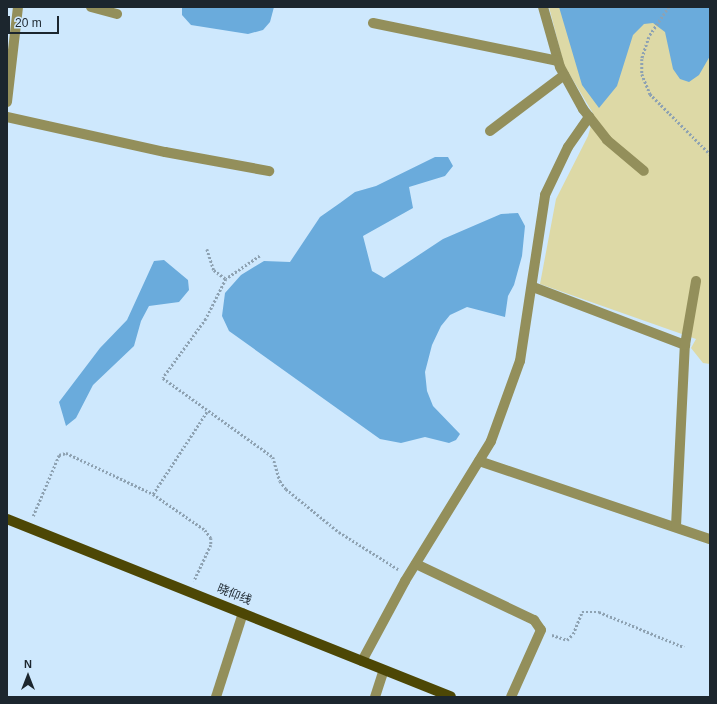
<!DOCTYPE html>
<html>
<head>
<meta charset="utf-8">
<style>
  body { margin:0 }
  #map { position:relative; width:717px; height:704px; overflow:hidden; background:#cee8fd; font-family:Arial,"Noto Sans SC",sans-serif }
  div>[style] { position:absolute }
  .green>* { inset:0; background:#ddd9a6 }
  .water>* { inset:0; background:#6aabdc }
  .path>* { height:2.5px; margin-top:-1.25px; transform-origin:0; background:repeating-linear-gradient(90deg,#8ea2b2 0 2px,transparent 0 4px) }
  .minor>* { height:10px; margin:-5px; padding:0 5px; transform-origin:5px; border-radius:5px; background:#938f5b }
  .major>* { height:10px; margin:-5px; padding:0 5px; transform-origin:5px; border-radius:5px; background:#4d4705 }
  span { translate:-50% -50%; white-space:nowrap; text-align:center; line-height:1.15; -webkit-text-stroke:3px #cee8fd; paint-order:stroke }
  .street-label { font-size:12px; color:#1c262e }
  .frame { position:absolute; inset:0; border:8px solid #1c262e; pointer-events:none }
  .north { position:absolute; left:8px; top:656px; width:40px; height:40px; -webkit-text-stroke:3px #cee8fd; paint-order:stroke; rotate:0deg; font-size:11px; font-weight:700; line-height:16px; text-align:center; color:#1c262e }
  .north::after { content:''; display:block; margin:auto; width:14px; height:18px; background:#1c262e; clip-path:polygon(50% 0,100% 100%,50% 72%,0 100%) }
  .scale { position:absolute; left:8px; top:16px; width:51px; height:18px; box-sizing:border-box; border:2px solid #1c262e; border-top:0; padding-left:5px; font-size:12px; line-height:14px; white-space:nowrap; color:#1c262e; -webkit-text-stroke:3px #cee8fd; paint-order:stroke }
</style>
</head>
<body>
<div id="map">
  <div class="green">
    <div style="clip-path:polygon(549px 7px,710px 7px,710px 364px,703px 363px,691px 348px,696px 339px,540px 284px,556px 199px,588px 136px,594px 115px,564px 65px)"></div>
  </div>
  <div class="water">
    <div style="clip-path:polygon(182px 7px,274px 7px,270px 22px,263px 30px,248px 34px,191px 25px,182px 15px)"></div>
    <div style="clip-path:polygon(559px 7px,710px 7px,710px 56px,699px 75px,689px 82px,680px 79px,673px 69px,665px 32px,653px 23px,644px 24px,633px 35px,617px 86px,599px 108px,582px 85px)"></div>
    <div style="clip-path:polygon(435px 157px,448px 157px,453px 166px,445px 176px,409px 187px,413px 208px,363px 236px,372px 271px,384px 278px,443px 239px,501px 214px,518px 213px,525px 226px,522px 256px,514px 285px,508px 296px,505px 317px,467px 307px,450px 315px,441px 326px,432px 345px,425px 372px,427px 391px,433px 406px,460px 434px,456px 440px,449px 443px,425px 437px,401px 443px,380px 439px,229px 331px,222px 316px,225px 293px,241px 275px,264px 261px,290px 262px,320px 217px,340px 203px,355px 192px,376px 186px)"></div>
    <div style="clip-path:polygon(164px 260px,188px 280px,189px 290px,179px 302px,149px 306px,141px 321px,134px 346px,93px 385px,76px 418px,66px 426px,59px 402px,100px 348px,127px 320px,154px 261px)"></div>
  </div>
  <div class="path">
    <div style="left:669px;top:7px;width:36px;rotate:124deg"></div>
    <div style="left:649px;top:37px;width:23px;rotate:108deg"></div>
    <div style="left:642px;top:59px;width:15px;rotate:90deg"></div>
    <div style="left:642px;top:74px;width:22px;rotate:68deg"></div>
    <div style="left:650px;top:94px;width:85px;rotate:45deg"></div>
    <div style="left:207px;top:249px;width:22px;rotate:72deg"></div>
    <div style="left:214px;top:270px;width:15px;rotate:37deg"></div>
    <div style="left:260px;top:256px;width:41px;rotate:145.9deg"></div>
    <div style="left:226px;top:279px;width:45px;rotate:116.6deg"></div>
    <div style="left:206px;top:319px;width:73px;rotate:126.1deg"></div>
    <div style="left:163px;top:378px;width:135px;rotate:35.7deg"></div>
    <div style="left:273px;top:457px;width:25px;rotate:74deg"></div>
    <div style="left:280px;top:481px;width:10px;rotate:53deg"></div>
    <div style="left:286px;top:489px;width:68px;rotate:39.1deg"></div>
    <div style="left:339px;top:532px;width:70px;rotate:32.1deg"></div>
    <div style="left:153px;top:494px;width:100px;rotate:-56.8deg"></div>
    <div style="left:33px;top:516px;width:66px;rotate:-66.9deg"></div>
    <div style="left:59px;top:455px;width:7px;rotate:-16deg"></div>
    <div style="left:66px;top:453px;width:96px;rotate:25.2deg"></div>
    <div style="left:153px;top:494px;width:63px;rotate:34.7deg"></div>
    <div style="left:205px;top:530px;width:10px;rotate:53deg"></div>
    <div style="left:211px;top:538px;width:7px;rotate:90deg"></div>
    <div style="left:211px;top:545px;width:40px;rotate:115deg"></div>
    <div style="left:552px;top:635px;width:16px;rotate:18deg"></div>
    <div style="left:567px;top:640px;width:8px;rotate:-45deg"></div>
    <div style="left:573px;top:634px;width:24px;rotate:-68deg"></div>
    <div style="left:582px;top:612px;width:17px"></div>
    <div style="left:599px;top:612px;width:92px;rotate:22.4deg"></div>
  </div>
  <div class="minor">
    <div style="left:91px;top:7px;width:27px;rotate:15deg"></div>
    <div style="left:543px;top:7px;width:62px;rotate:74.2deg"></div>
    <div style="left:560px;top:67px;width:48px;rotate:61.3deg"></div>
    <div style="left:583px;top:109px;width:39px;rotate:52deg"></div>
    <div style="left:607px;top:140px;width:48px;rotate:40deg"></div>
    <div style="left:373px;top:23px;width:189px;rotate:11.6deg"></div>
    <div style="left:7px;top:102px;width:96px;rotate:-83.4deg"></div>
    <div style="left:7px;top:117px;width:162px;rotate:12.5deg"></div>
    <div style="left:165px;top:152px;width:106px;rotate:10.4deg"></div>
    <div style="left:490px;top:131px;width:93px;rotate:-37.1deg"></div>
    <div style="left:533px;top:287px;width:163px;rotate:20.9deg"></div>
    <div style="left:479px;top:461px;width:244px;rotate:18.7deg"></div>
    <div style="left:676px;top:526px;width:181px;rotate:-87.2deg"></div>
    <div style="left:685px;top:345px;width:65px;rotate:-80.2deg"></div>
    <div style="left:416px;top:564px;width:131px;rotate:25.4deg"></div>
    <div style="left:534px;top:620px;width:12px;rotate:55deg"></div>
    <div style="left:541px;top:630px;width:73px;rotate:114.1deg"></div>
    <div style="left:362px;top:661px;width:91px;rotate:-61.7deg"></div>
    <div style="left:405px;top:581px;width:164px;rotate:-58.4deg"></div>
    <div style="left:491px;top:441px;width:85px;rotate:-70.1deg"></div>
    <div style="left:520px;top:361px;width:168px;rotate:-81.4deg"></div>
    <div style="left:545px;top:195px;width:53px;rotate:-64.4deg"></div>
    <div style="left:568px;top:147px;width:37px;rotate:-55deg"></div>
    <div style="left:216px;top:697px;width:88px;rotate:-72.2deg"></div>
    <div style="left:375px;top:697px;width:28px;rotate:-72deg"></div>
  </div>
  <div class="major">
    <div style="left:7px;top:519px;width:478px;rotate:21.8deg"></div>
  </div>
  <div class="street-label">
    <span style="left:234px;top:595px;rotate:22deg">晓仰线</span>
  </div>
  <div class="frame"></div>
  <div class="north">N</div>
  <div class="scale">20 m</div>
</div>
</body>
</html>
